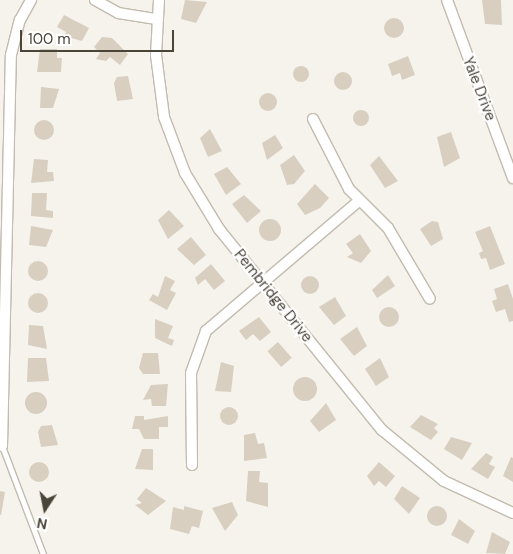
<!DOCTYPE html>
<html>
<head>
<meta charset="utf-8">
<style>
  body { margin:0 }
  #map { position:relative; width:513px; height:554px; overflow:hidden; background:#f6f3ec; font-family:"DM Sans",sans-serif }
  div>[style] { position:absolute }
  .building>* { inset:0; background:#d8cfc1; transform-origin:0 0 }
  .round { border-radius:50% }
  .roads { filter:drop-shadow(1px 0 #c2bbae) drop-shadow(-1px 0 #c2bbae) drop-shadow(0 1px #c2bbae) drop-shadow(0 -1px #c2bbae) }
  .service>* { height:5px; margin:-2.5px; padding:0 2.5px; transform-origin:2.5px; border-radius:2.5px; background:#fff }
  .minor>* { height:10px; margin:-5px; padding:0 5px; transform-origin:5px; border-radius:5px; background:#fff }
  span { translate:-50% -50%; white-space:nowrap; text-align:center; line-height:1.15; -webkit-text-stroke:4.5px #fff; paint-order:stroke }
  .street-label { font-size:15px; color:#4b4439 }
  .north { position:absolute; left:20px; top:484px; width:50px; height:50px; -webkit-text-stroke:4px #fff; paint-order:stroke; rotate:191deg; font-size:14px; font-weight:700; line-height:20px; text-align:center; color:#4b4439 }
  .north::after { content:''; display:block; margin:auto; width:18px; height:22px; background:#4b4439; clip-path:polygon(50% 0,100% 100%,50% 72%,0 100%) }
  .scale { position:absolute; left:20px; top:30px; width:154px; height:22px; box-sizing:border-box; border:2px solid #4b4439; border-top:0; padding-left:6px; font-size:15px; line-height:18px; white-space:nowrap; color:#4b4439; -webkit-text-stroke:4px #fff; paint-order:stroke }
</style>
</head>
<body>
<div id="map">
  <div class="building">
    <div style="clip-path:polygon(185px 0,207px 2px,196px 23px,181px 19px)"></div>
    <div style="clip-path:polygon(482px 0,501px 0,502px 25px,485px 24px)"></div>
    <div style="clip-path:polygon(64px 15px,89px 28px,82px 41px,64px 36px,66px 32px,57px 27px)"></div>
    <div class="round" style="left:384px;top:18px;width:20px;height:20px"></div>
    <div style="clip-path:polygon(102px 37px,112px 38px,128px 54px,120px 65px,110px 57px,106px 61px,96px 59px,100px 53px,94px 47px)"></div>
    <div style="clip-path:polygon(40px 49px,57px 49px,57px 58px,62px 58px,61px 72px,37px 72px)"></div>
    <div style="clip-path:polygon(408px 56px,415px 75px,402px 80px,400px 73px,392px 76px,388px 64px)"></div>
    <div class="round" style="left:293px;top:66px;width:16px;height:16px"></div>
    <div class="round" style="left:334px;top:72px;width:18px;height:18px"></div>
    <div style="clip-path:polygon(128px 76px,133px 99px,117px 101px,114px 83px,117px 77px)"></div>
    <div style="clip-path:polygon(41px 87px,59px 89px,53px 108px,40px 108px)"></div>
    <div class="round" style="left:259px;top:93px;width:18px;height:18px"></div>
    <div class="round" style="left:353px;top:110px;width:16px;height:16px"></div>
    <div class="round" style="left:34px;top:120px;width:20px;height:20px"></div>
    <div style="clip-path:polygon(210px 129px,222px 151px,208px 157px,200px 138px)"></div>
    <div style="clip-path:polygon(451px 132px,460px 158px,444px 167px,437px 137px)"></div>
    <div style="clip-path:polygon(275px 135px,283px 148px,267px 160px,262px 143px)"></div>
    <div style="clip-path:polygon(294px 155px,305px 171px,294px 184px,287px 185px,280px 165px)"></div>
    <div style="clip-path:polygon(379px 156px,398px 181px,385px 188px,370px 165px)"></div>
    <div style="clip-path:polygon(34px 159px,48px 160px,47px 172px,53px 172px,54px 181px,31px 183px)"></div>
    <div style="clip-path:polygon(227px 167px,241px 184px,226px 195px,214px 174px)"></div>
    <div style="clip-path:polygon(315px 184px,329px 198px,320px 208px,305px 215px,297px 204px)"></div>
    <div style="clip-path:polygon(32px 193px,47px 193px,46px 210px,53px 211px,53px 218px,31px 216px)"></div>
    <div style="clip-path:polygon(244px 195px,261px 211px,247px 223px,232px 204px)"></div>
    <div style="clip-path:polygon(169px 210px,184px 226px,168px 239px,158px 220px)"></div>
    <div class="round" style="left:259px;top:219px;width:22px;height:22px"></div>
    <div style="clip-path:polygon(432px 221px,438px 222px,443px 239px,431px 246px,420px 229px)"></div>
    <div style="clip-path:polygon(31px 226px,53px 230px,46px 247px,29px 245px)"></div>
    <div style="clip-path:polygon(490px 226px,505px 264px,490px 270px,486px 258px,481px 259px,479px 253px,483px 251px,475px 232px)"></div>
    <div style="clip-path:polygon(360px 234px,371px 251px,361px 263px,347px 257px,353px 253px,346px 244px)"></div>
    <div style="clip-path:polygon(191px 237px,206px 255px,194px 265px,177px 249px)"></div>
    <div class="round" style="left:28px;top:261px;width:20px;height:20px"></div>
    <div style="clip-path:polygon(211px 264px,225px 281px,214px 290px,205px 279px,198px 285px,195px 278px)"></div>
    <div style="clip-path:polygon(388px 275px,395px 286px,377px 298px,372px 290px)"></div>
    <div style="clip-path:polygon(165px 276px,175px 281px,170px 290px,176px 293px,167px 310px,149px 300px,153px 294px,158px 297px)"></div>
    <div class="round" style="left:301px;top:276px;width:18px;height:18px"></div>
    <div style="clip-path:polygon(508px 284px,513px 299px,513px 321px,509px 322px,505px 309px,496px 312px,492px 301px,497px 299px,494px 289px)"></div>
    <div class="round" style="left:28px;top:293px;width:20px;height:20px"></div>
    <div style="clip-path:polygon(335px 297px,346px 316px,334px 325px,319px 307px)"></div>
    <div class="round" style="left:379px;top:307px;width:20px;height:20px"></div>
    <div style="clip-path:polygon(259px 317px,271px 332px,260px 341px,253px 334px,246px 340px,239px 331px)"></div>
    <div style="clip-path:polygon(155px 319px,173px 326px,168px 338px,174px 340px,172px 346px,155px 338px)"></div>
    <div style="clip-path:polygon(29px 325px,43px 326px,47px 349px,28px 345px)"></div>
    <div style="clip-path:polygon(357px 327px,367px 346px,354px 356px,340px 339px)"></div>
    <div style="left:278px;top:342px;width:21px;height:14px;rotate:49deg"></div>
    <div style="clip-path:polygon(143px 353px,158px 353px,160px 374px,143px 374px,139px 368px)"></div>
    <div style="clip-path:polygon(28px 358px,46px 358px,49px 381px,27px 382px)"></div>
    <div style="clip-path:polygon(380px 358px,389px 377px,376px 386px,365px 369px)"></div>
    <div style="clip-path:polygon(221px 362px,234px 366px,231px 392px,215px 391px)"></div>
    <div class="round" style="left:293px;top:377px;width:24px;height:24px"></div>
    <div style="clip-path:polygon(168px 384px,166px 406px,152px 406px,151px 399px,143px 400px,151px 385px)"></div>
    <div class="round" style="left:25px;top:392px;width:22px;height:22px"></div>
    <div style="clip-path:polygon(326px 403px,336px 420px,319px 432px,310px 421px)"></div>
    <div class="round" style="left:220px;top:407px;width:18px;height:18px"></div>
    <div style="clip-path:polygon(421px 415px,438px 424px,434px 428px,438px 432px,431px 440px,410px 427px)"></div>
    <div style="clip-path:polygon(135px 416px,144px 416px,144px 420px,168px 416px,168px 427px,159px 427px,159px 439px,144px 439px,139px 429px,132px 429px)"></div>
    <div style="clip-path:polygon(52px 425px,58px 445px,41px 447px,38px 432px,41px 426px)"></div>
    <div style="clip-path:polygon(255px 433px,258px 444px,264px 443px,267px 458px,244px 461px,244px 435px)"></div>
    <div style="clip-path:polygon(451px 437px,472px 443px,462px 460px,444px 449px)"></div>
    <div style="clip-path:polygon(142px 449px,153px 449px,153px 470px,135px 469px)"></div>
    <div style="clip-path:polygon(486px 453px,493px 457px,489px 464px,495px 467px,488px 479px,471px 469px)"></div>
    <div style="clip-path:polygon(511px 457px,513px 458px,513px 482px,503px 476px)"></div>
    <div class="round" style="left:29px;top:462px;width:20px;height:20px"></div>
    <div style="clip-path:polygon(379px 462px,395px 476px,386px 487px,379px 481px,374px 486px,367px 476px)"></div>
    <div style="clip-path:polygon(248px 471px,260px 471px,259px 482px,268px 483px,268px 507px,246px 501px)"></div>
    <div style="clip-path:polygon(402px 486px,420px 498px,409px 514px,394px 499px)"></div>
    <div style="clip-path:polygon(146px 488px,166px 501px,148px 515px,135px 505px,142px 503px,137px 499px)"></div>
    <div style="clip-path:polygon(0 491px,5px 492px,1px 515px,0 515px)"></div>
    <div style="clip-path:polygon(232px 502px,238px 515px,225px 531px,212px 508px)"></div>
    <div class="round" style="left:427px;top:506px;width:20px;height:20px"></div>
    <div style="clip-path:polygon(184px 506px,203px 511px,199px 528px,192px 526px,189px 534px,170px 529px,173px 507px,184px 510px)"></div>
    <div style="clip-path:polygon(459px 519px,475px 531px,468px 544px,451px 535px)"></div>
    <div style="clip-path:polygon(492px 532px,510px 542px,505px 554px,486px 553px)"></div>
  </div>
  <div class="roads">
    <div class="service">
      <div style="left:2px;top:446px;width:116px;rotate:69.2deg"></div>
    </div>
    <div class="minor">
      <div style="left:95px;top:0;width:26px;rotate:29deg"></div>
      <div style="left:118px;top:13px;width:39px;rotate:9deg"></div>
      <div style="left:159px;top:0;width:55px;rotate:93.1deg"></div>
      <div style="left:156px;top:55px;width:63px;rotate:82.6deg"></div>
      <div style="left:164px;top:117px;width:60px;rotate:69.4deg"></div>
      <div style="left:185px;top:173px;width:66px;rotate:58.7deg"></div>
      <div style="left:219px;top:229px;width:259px;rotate:51deg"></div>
      <div style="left:382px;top:430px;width:80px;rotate:39.4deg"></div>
      <div style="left:444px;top:481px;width:76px;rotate:24.9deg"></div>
      <div style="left:447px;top:0;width:190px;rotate:69.7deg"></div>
      <div style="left:313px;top:119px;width:79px;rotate:62.8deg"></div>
      <div style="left:349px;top:189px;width:55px;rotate:45deg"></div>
      <div style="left:388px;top:228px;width:82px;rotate:59.4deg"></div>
      <div style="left:2px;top:446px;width:391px;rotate:-88.7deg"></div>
      <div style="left:11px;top:55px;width:36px;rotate:-76deg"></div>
      <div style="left:20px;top:20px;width:23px;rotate:-61deg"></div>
      <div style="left:192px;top:465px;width:92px;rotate:-90.6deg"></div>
      <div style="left:191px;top:373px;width:45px;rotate:-70.3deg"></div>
      <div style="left:206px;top:331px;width:201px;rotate:-40.4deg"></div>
    </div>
  </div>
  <div class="street-label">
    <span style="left:479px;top:89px;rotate:69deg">Yale Drive</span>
    <span style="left:273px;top:296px;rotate:51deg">Pembridge Drive</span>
  </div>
  <div class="north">N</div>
  <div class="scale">100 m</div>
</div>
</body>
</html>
